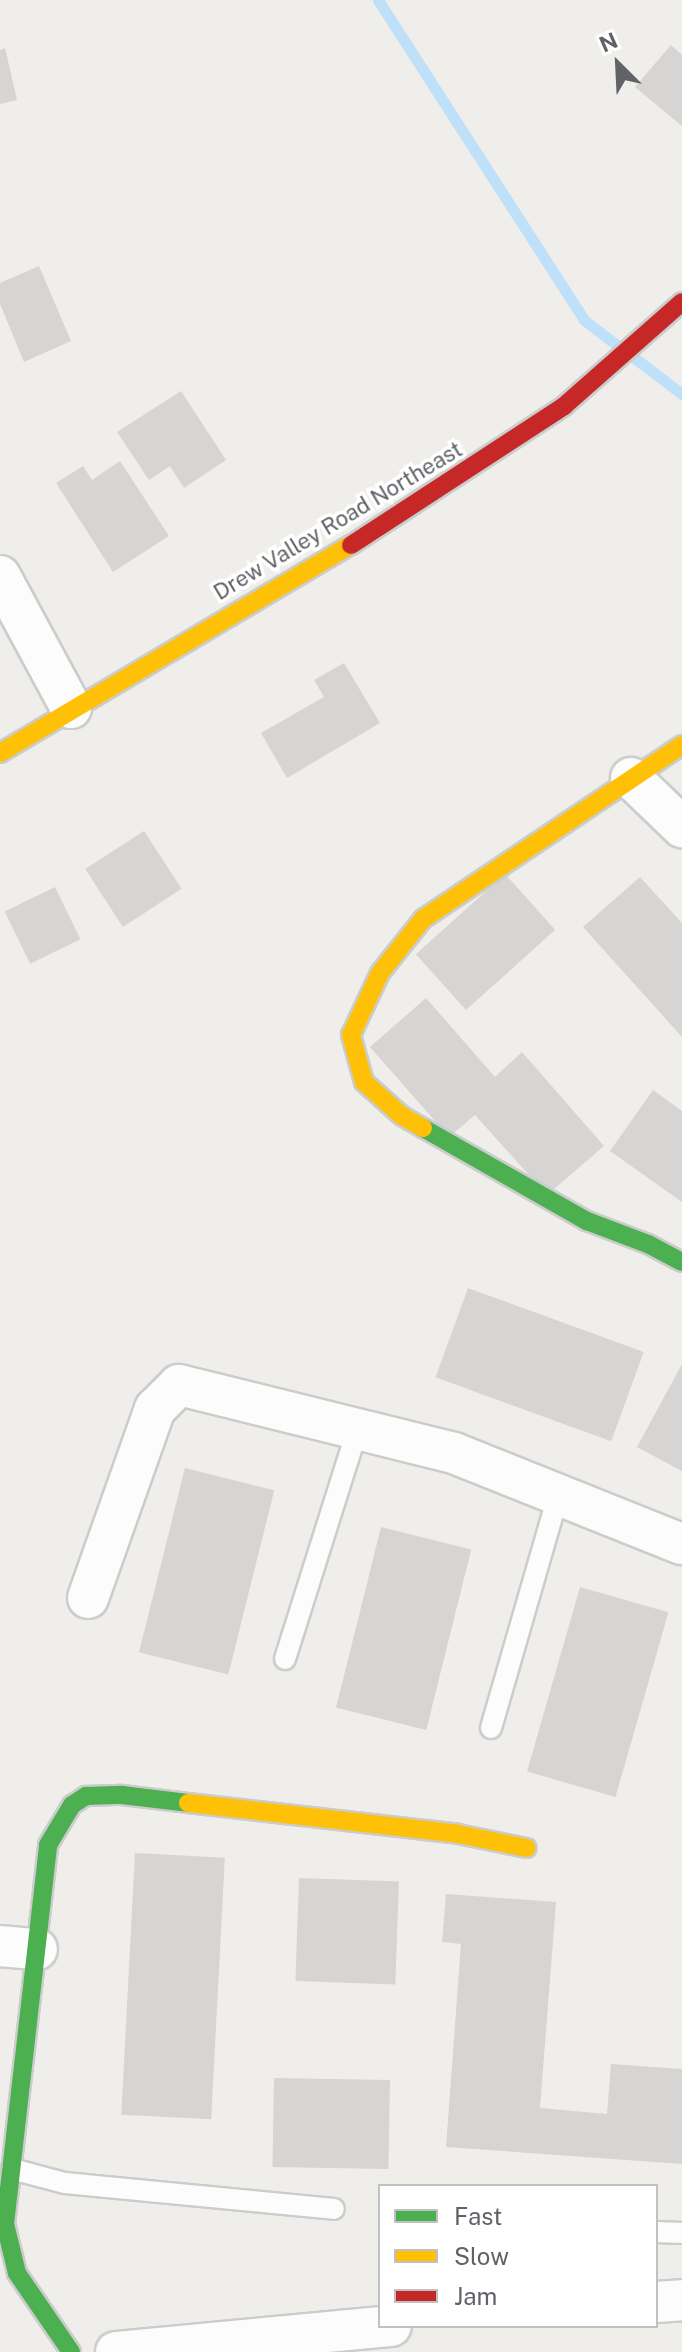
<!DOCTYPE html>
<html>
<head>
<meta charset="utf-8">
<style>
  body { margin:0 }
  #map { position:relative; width:682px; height:2352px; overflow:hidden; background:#efeeea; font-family:"Public Sans",sans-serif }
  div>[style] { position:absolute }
  .stream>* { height:11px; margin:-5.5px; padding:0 5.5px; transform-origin:5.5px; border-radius:5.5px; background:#bfe0f9 }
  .building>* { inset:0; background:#d6d5d3; transform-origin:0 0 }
  .roads { filter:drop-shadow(2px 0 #cbcccc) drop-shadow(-2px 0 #cbcccc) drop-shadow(0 2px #cbcccc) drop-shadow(0 -2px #cbcccc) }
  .lane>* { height:20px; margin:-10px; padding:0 10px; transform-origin:10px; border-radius:10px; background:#fdfcfc }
  .street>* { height:40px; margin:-20px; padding:0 20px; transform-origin:20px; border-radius:20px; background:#fdfcfc }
  .fast>* { height:18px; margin:-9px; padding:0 9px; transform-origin:9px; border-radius:9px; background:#4caf50 }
  .slow>* { height:18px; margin:-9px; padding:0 9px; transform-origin:9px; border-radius:9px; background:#ffc107 }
  .jam>* { height:18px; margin:-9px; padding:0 9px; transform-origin:9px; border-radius:9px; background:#c62828 }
  span { translate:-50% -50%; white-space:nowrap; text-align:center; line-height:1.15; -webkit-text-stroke:7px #fff; paint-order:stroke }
  .street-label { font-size:22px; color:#5f6368 }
  .legend { position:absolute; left:378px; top:2184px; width:280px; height:144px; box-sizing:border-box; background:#fff; border:2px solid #bfc1c3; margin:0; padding:10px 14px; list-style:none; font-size:24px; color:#5f6368 }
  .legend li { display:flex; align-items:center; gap:16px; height:40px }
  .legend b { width:40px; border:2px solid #bfc1c3 }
  .north { position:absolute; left:578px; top:24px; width:80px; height:80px; -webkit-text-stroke:6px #fff; paint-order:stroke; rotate:336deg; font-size:22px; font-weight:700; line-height:32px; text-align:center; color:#5f6368 }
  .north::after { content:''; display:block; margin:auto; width:28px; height:36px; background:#5f6368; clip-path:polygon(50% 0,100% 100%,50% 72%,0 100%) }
</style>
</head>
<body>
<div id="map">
  <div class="stream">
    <div style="left:378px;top:0;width:381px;rotate:57.2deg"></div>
    <div style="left:584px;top:320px;width:43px;rotate:37.4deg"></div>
    <div style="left:632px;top:356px;width:63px;rotate:37.2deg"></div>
  </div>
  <div class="building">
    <div style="clip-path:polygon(671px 45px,682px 55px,682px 126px,635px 87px)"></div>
    <div style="clip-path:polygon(5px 48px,17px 100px,0 104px,0 50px)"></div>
    <div style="clip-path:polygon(39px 266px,71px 341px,24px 362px,0 304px,0 283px)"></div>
    <div style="clip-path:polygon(181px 391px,226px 460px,184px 488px,170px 466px,149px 480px,117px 432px)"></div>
    <div style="clip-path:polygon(120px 461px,169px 536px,113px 572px,56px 483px,83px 466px,92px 480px)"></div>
    <div style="clip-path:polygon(344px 663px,380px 723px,287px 778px,261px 733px,324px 697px,314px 680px)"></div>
    <div style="left:144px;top:831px;width:69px;height:70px;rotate:57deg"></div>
    <div style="left:505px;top:874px;width:75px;height:120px;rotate:48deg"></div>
    <div style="clip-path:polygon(640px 877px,682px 923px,682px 1037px,583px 927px)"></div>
    <div style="left:55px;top:887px;width:58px;height:56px;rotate:64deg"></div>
    <div style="clip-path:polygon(426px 998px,495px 1077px,522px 1052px,604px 1146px,547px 1195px,475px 1115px,449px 1137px,370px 1047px)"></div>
    <div style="clip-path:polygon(653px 1090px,682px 1111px,682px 1202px,610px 1151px)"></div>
    <div style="left:468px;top:1288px;width:187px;height:95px;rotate:20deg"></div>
    <div style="clip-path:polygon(682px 1364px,682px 1471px,637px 1447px)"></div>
    <div style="left:185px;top:1468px;width:92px;height:190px;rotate:14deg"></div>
    <div style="left:381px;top:1527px;width:93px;height:186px;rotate:14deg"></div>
    <div style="left:580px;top:1587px;width:92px;height:192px;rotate:16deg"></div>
    <div style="left:135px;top:1853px;width:90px;height:262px;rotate:3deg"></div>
    <div style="left:299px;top:1878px;width:100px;height:103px;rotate:2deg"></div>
    <div style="clip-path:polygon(446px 1894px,556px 1902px,540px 2108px,607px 2114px,611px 2064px,682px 2069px,682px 2164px,446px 2147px,461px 1944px,442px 1942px)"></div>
    <div style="left:274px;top:2078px;width:116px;height:89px;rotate:1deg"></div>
  </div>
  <div class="roads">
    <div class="lane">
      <div style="left:285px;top:1659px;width:243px;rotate:-72.5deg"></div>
      <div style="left:491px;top:1728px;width:245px;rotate:-73.9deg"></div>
      <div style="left:12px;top:2169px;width:55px;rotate:14.8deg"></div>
      <div style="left:65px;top:2183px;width:270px;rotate:5.5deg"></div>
      <div style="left:656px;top:2232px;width:26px;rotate:2deg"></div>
    </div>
    <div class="street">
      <div style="left:0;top:576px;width:150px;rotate:61.7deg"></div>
      <div style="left:631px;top:778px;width:71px;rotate:43.9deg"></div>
      <div style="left:88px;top:1598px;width:201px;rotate:-70.5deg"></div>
      <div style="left:155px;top:1409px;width:34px;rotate:-45deg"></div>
      <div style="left:179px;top:1385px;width:283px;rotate:13.9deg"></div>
      <div style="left:454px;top:1453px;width:245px;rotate:21.8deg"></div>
      <div style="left:0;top:1946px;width:37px;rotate:5deg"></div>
      <div style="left:656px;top:2302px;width:26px;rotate:-4deg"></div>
      <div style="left:116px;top:2352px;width:276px;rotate:-5.4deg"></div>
    </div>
    <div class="fast">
      <div style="left:423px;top:1128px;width:189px;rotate:29.6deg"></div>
      <div style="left:587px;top:1221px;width:65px;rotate:20.7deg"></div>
      <div style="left:648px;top:1244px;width:38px;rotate:28deg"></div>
      <div style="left:71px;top:2352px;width:96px;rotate:-124.4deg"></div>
      <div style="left:17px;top:2273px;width:50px;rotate:-103.8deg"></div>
      <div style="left:5px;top:2224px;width:381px;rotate:-83.5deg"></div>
      <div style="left:48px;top:1845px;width:47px;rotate:-59deg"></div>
      <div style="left:72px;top:1805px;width:17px;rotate:-33deg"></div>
      <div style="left:86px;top:1796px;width:36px;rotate:-2deg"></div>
      <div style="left:122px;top:1795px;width:66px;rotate:6.9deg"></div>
    </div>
    <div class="slow">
      <div style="left:0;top:753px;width:408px;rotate:-30.7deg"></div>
      <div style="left:423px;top:1128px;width:24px;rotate:-150deg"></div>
      <div style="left:402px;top:1116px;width:51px;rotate:-138.2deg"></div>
      <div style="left:364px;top:1082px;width:49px;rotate:-105.5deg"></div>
      <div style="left:351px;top:1035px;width:68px;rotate:-64.9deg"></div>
      <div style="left:380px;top:973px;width:69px;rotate:-51.5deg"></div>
      <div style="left:423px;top:919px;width:312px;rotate:-33.9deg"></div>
      <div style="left:188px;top:1803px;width:272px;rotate:6.5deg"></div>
      <div style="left:458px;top:1834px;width:70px;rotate:11.5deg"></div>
    </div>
    <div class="jam">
      <div style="left:351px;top:545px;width:254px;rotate:-33.1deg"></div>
      <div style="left:564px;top:406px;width:157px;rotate:-41.4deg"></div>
    </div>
  </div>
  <div class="street-label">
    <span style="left:338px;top:521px;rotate:-31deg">Drew Valley Road Northeast</span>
  </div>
  <ul class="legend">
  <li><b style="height:10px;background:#4caf50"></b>Fast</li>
  <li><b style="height:10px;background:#ffc107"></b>Slow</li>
  <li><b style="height:10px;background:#c62828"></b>Jam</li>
  </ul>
  <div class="north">N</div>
</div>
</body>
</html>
